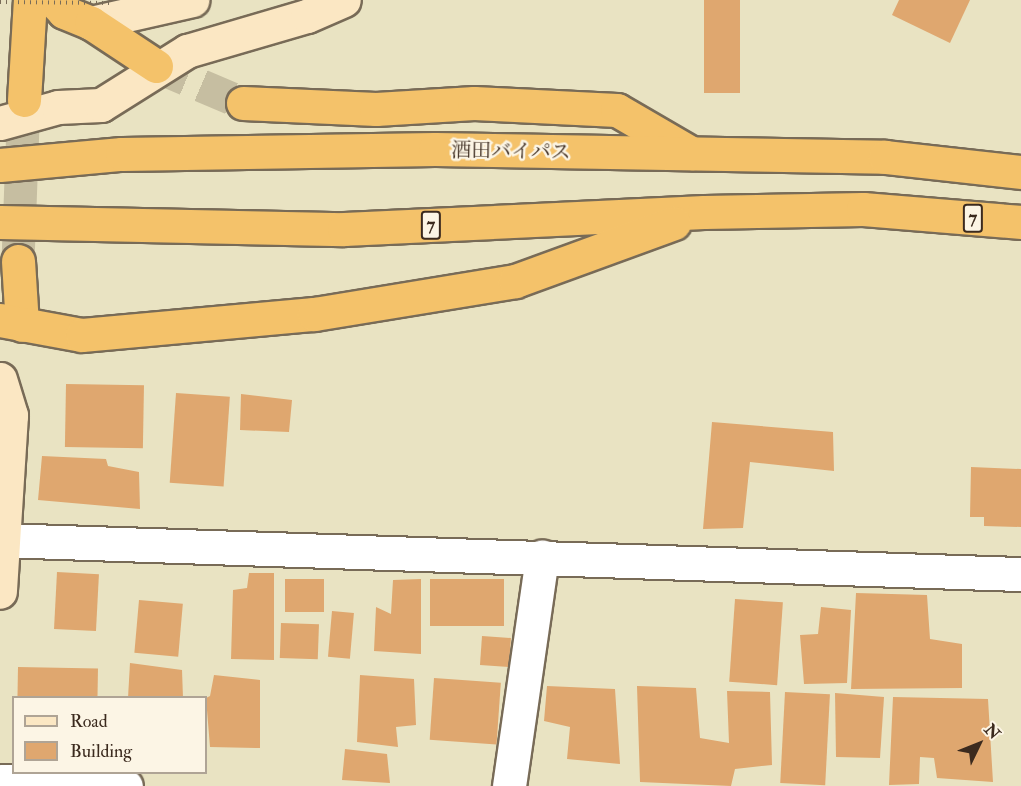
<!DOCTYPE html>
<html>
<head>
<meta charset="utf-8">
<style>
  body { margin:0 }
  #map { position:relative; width:1021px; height:786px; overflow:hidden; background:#e9e3c2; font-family:"IM FELL Double Pica","Noto Serif JP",serif }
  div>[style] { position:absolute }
  .building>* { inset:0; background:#dfa76f; transform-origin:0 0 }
  .highway-tunnel>* { height:33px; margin-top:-16.5px; transform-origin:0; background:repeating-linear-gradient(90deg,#c6bea1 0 33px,transparent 0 49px) }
  .roads { filter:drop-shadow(2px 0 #786b57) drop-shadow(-2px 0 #786b57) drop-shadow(0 2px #786b57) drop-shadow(0 -2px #786b57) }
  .street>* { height:33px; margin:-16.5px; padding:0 16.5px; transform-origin:16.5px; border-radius:16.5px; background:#fff }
  .secondary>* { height:33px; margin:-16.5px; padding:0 16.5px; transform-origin:16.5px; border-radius:16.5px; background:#fbe7c3 }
  .highway>* { height:33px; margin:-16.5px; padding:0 16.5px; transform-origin:16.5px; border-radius:16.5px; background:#f4c26a }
  .path-bridge>* { height:4px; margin-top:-2px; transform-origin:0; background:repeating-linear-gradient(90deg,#786b57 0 1.5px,transparent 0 6px) }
  span { translate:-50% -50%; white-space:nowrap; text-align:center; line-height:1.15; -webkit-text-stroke:5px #fcf5e5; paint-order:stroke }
  .shield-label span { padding:2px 4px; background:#fcf5e5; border:2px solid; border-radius:4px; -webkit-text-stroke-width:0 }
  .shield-label { font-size:18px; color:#3b2a1e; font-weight:700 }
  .street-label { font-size:20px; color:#3b2a1e }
  .legend { position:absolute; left:12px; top:696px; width:195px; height:78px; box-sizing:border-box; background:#fcf5e5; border:2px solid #afa495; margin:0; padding:8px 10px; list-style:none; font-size:18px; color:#3b2a1e }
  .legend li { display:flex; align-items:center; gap:12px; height:30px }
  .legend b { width:30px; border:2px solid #afa495 }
  .north { position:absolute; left:949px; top:714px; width:60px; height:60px; -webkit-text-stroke:4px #fcf5e5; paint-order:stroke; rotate:47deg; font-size:16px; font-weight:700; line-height:24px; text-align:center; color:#3b2a1e }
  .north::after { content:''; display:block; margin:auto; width:21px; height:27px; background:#3b2a1e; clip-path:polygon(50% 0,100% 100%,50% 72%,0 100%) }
</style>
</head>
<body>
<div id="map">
  <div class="building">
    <div style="left:704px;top:0;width:36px;height:93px"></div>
    <div style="clip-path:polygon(899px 0,970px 0,950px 43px,892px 15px)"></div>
    <div style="left:66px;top:384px;width:78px;height:63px;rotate:1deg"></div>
    <div style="left:176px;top:393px;width:54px;height:90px;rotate:4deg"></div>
    <div style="clip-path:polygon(241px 394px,292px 400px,289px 432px,240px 430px)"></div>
    <div style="clip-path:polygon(712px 422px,833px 432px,834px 471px,750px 462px,743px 528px,703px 529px)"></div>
    <div style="clip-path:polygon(42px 456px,106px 459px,108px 466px,139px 472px,140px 509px,38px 500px)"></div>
    <div style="clip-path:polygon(971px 467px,1021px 469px,1021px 527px,984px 526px,984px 517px,970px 517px)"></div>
    <div style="left:57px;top:572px;width:42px;height:57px;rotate:3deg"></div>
    <div style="clip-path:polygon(249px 573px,274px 573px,274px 660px,231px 659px,233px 590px,247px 588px)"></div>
    <div style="left:285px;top:579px;width:39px;height:33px"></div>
    <div style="clip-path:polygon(421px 579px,421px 654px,374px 651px,376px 607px,391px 614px,393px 580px)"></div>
    <div style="left:430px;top:579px;width:74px;height:47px"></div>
    <div style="clip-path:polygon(856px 593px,927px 595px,930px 639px,962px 644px,962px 688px,851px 689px)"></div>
    <div style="left:735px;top:599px;width:48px;height:83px;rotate:4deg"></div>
    <div style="left:139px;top:600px;width:44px;height:53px;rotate:5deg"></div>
    <div style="clip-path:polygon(821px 607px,851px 610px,847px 683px,804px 684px,800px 635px,818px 634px)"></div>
    <div style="left:332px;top:611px;width:22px;height:46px;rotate:5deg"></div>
    <div style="left:281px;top:623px;width:38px;height:35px;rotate:2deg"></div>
    <div style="left:482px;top:636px;width:29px;height:29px;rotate:4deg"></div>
    <div style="clip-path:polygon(130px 663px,182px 670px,183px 698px,128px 698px)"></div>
    <div style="left:18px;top:667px;width:80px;height:31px;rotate:1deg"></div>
    <div style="clip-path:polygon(214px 675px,260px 680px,260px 748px,210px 747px,206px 698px,210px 696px)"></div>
    <div style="clip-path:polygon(360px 675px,414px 679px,416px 725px,396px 727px,398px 747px,357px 742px)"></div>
    <div style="left:434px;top:678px;width:67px;height:62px;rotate:4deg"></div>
    <div style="clip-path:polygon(547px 686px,615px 689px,620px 764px,567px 759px,570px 727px,544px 721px)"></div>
    <div style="clip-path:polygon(637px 686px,696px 688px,700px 738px,729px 743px,727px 691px,770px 692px,772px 765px,735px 769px,731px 786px,640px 782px)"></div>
    <div style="left:785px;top:692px;width:45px;height:91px;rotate:3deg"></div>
    <div style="clip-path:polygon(835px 693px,884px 697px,880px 758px,836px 757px)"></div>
    <div style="clip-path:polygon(893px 697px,988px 699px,993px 782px,937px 778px,934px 758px,920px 757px,919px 784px,889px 785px)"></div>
    <div style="clip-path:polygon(345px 749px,387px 754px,390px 783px,342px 780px)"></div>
  </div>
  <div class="highway-tunnel">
    <div style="left:156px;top:66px;width:95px;rotate:23deg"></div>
    <div style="left:18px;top:261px;width:161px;rotate:-87.9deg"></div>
  </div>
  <div class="roads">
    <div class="street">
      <div style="left:0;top:540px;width:1022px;rotate:1.91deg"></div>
      <div style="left:0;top:781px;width:126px;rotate:2.3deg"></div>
      <div style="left:509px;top:786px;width:232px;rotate:-81.8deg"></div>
    </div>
    <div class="secondary">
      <div style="left:91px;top:23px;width:104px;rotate:-12.8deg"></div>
      <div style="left:0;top:123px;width:60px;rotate:-15.4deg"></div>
      <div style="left:58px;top:107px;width:43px;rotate:-2.7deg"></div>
      <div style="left:101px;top:105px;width:102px;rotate:-32.1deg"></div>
      <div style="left:187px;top:51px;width:125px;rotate:-16.3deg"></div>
      <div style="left:307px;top:16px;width:40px;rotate:-23.4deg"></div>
      <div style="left:0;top:379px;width:38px;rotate:73deg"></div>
      <div style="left:11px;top:415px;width:177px;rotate:93.6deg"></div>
    </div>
    <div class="highway">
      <div style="left:53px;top:0;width:16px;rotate:47deg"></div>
      <div style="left:64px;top:12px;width:29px;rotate:22deg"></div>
      <div style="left:91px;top:23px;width:78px;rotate:33.5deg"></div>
      <div style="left:24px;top:100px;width:100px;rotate:-86.6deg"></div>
      <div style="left:243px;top:103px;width:133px;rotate:2.6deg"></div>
      <div style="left:376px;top:109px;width:98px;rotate:-3.5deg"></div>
      <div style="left:474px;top:103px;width:143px;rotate:2.8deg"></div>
      <div style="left:617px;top:110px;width:86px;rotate:30.2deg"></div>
      <div style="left:0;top:165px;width:122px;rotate:-5.2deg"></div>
      <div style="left:122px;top:154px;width:313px;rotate:-0.9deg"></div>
      <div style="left:435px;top:149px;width:450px;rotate:1deg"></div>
      <div style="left:885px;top:157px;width:137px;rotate:6.3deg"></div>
      <div style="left:0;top:222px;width:344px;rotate:1.2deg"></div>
      <div style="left:344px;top:229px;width:360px;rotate:-2.7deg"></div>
      <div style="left:704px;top:212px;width:159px;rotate:-1.1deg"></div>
      <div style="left:863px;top:209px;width:159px;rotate:4.7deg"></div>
      <div style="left:18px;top:261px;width:64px;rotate:86.4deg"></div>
      <div style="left:0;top:320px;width:83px;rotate:10.4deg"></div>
      <div style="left:82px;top:335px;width:233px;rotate:-5.2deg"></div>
      <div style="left:314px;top:314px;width:204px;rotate:-9.3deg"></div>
      <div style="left:515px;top:281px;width:169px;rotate:-20deg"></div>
    </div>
  </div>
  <div class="path-bridge">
    <div style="left:0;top:2px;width:110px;rotate:0.5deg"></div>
  </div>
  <div class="shield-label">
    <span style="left:973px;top:218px">7</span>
    <span style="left:431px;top:225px">7</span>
  </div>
  <div class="street-label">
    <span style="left:511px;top:151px;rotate:1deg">酒田バイパス</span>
  </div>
  <ul class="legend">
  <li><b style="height:8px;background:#fbe7c3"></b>Road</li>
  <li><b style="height:16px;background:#dfa76f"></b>Building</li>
  </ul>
  <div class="north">N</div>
</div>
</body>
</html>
